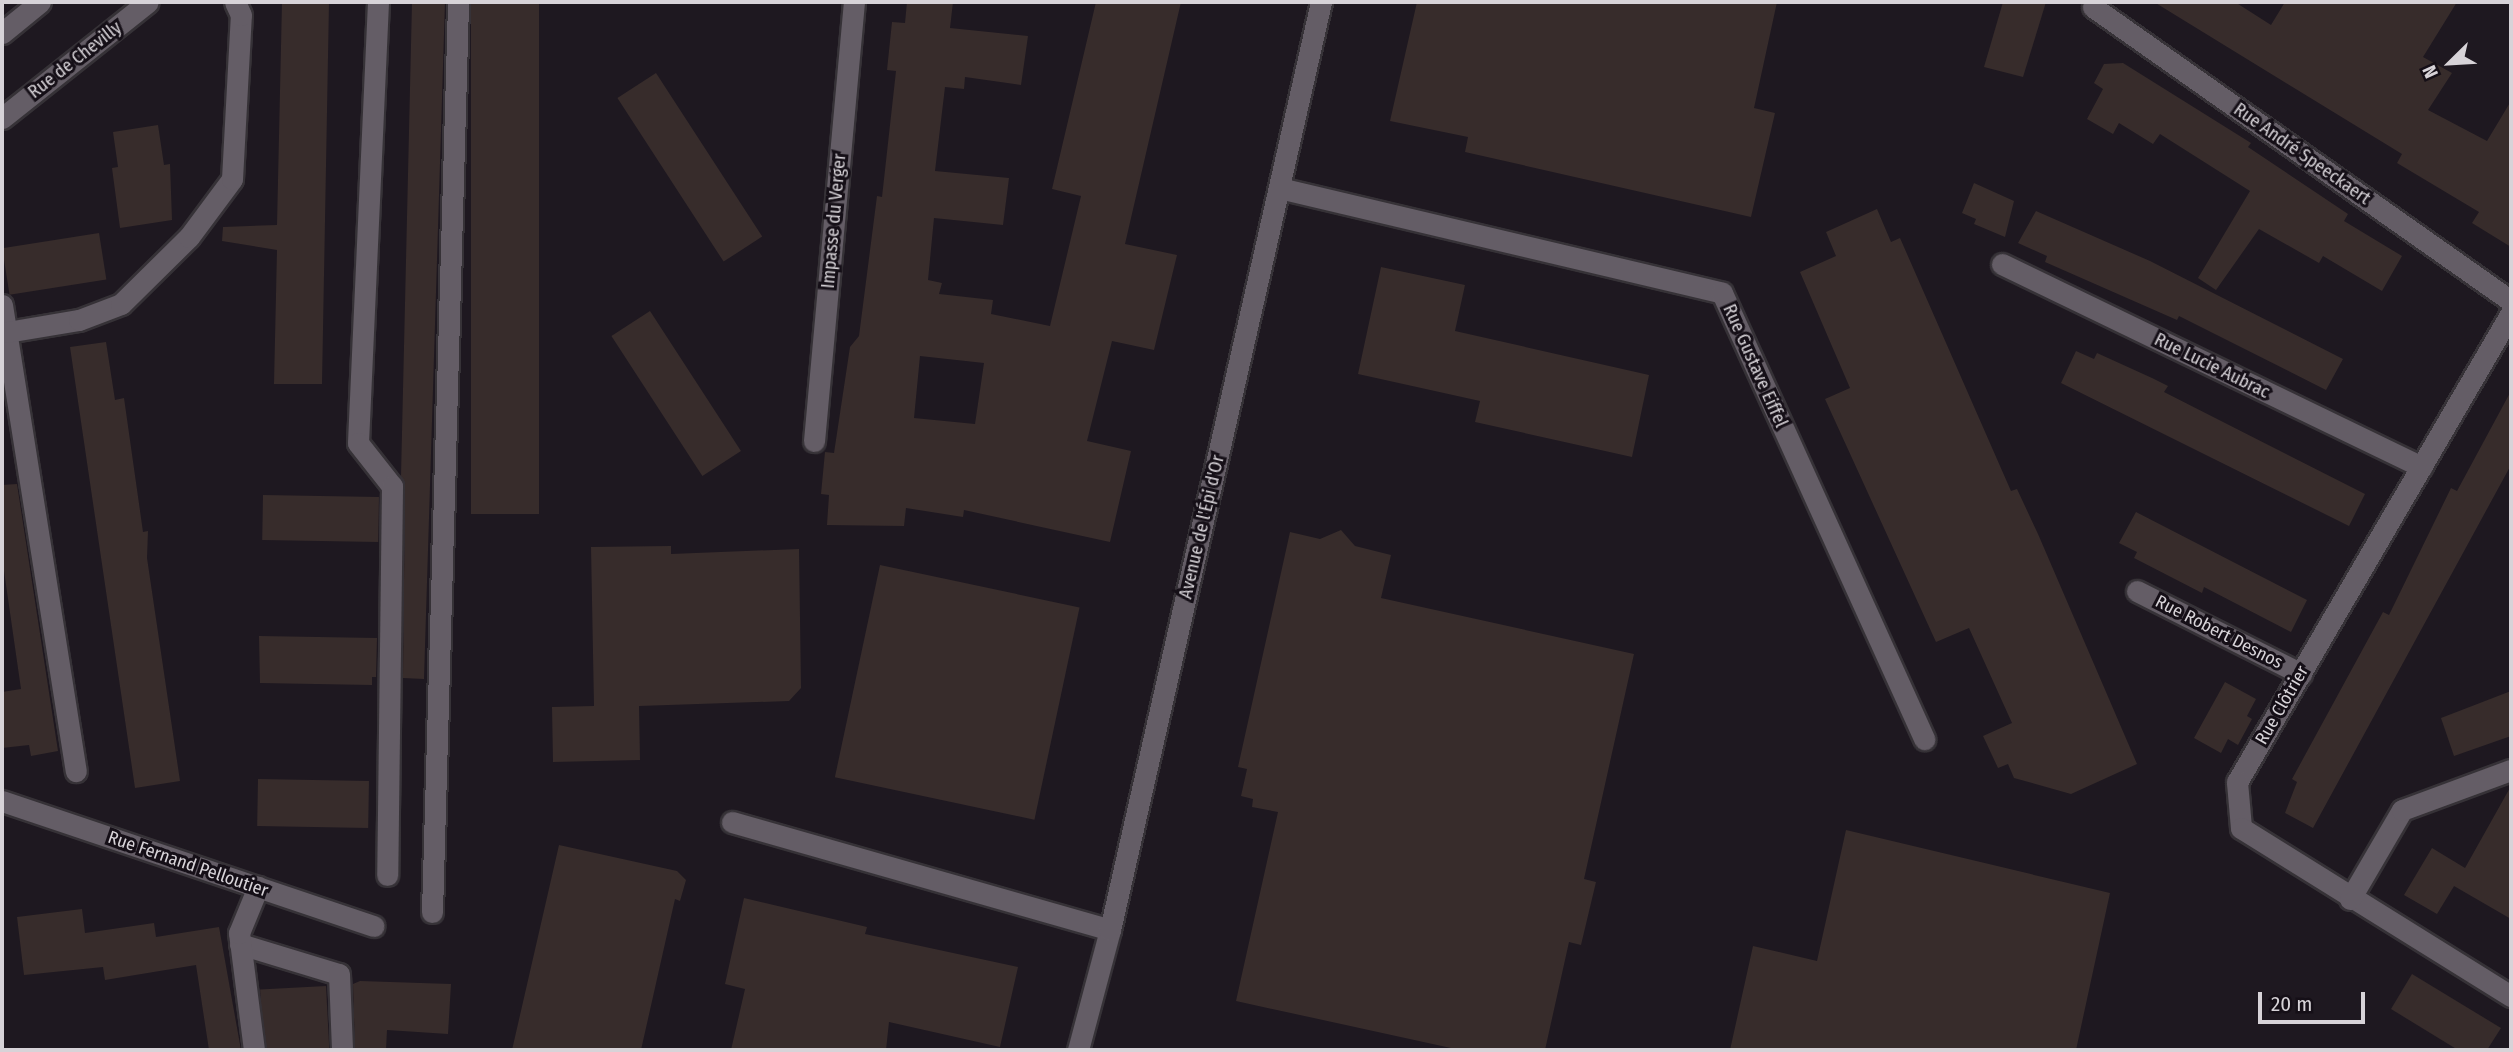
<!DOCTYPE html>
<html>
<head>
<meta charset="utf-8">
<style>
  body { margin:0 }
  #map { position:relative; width:2513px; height:1052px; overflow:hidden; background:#1e1820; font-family:"Fira Sans Condensed",sans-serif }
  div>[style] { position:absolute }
  .building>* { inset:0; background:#372c2b; transform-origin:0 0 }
  .roads { filter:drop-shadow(2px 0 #363237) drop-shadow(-2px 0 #363237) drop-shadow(0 2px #363237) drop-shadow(0 -2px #363237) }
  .minor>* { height:21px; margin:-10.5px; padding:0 10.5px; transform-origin:10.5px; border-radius:10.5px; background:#645d66 }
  span { translate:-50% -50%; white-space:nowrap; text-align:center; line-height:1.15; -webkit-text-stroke:6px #150f17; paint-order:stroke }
  .street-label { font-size:18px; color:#d7d3d8 }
  .frame { position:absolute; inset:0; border:4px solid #d7d3d8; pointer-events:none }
  .north { position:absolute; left:2415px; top:28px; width:70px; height:70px; -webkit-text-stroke:5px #150f17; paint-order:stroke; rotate:246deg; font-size:19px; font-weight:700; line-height:28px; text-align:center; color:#d7d3d8 }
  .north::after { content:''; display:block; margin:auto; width:24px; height:32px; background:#d7d3d8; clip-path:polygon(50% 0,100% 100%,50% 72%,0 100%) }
  .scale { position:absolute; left:2258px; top:992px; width:107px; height:32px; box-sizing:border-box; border:4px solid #d7d3d8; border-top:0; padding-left:9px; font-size:21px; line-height:24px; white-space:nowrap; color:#d7d3d8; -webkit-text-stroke:5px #150f17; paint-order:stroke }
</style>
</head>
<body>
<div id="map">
  <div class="building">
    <div style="clip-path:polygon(282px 2px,329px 2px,322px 384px,274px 384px,277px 250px,222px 241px,223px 227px,277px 225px)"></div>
    <div style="clip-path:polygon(412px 2px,445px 2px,424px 679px,403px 678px,405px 486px,401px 476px)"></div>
    <div style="left:471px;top:2px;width:68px;height:512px"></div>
    <div style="clip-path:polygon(evenodd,907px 2px,953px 2px,950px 28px,1028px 36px,1021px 85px,965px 77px,964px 89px,945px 87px,935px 171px,1009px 178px,1003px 225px,934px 218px,928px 280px,942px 283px,939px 294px,993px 300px,991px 314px,1050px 326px,1081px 196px,1052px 189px,1096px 2px,1181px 2px,1125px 244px,1177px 255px,1154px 350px,1112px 341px,1087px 441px,1131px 451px,1110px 542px,964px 510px,963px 517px,906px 508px,904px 526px,827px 525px,829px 495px,821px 494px,825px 452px,834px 453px,850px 347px,859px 336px,877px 196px,882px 197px,896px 71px,887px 70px,892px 22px,905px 23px,907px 2px,920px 356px,984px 363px,975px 424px,914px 418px,920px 356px)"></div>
    <div style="clip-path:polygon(1417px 2px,1777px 2px,1754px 108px,1775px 113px,1751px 217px,1465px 152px,1468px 137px,1390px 121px)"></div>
    <div style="clip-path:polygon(2003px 2px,2046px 2px,2023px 77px,1984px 67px)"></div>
    <div style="clip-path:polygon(2154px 2px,2235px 2px,2271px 25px,2285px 2px,2457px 2px,2423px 57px,2452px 73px,2428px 110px,2487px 141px,2511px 101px,2511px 247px,2472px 223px,2479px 212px,2397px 163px,2402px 154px)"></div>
    <div style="clip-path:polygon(2123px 63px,2251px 143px,2248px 147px,2348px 214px,2344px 221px,2402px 256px,2382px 291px,2323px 256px,2319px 263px,2259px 229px,2216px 290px,2198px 278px,2250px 191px,2160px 134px,2153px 144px,2119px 123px,2113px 134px,2087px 119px,2103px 89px,2094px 83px,2104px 64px)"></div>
    <div style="left:656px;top:73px;width:195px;height:46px;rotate:57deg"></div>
    <div style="clip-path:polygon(158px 125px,164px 165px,170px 164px,172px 220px,120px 228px,112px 168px,118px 167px,113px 132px)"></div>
    <div style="clip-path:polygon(1974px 183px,2014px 201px,2005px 237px,1974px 224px,1976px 219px,1962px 213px)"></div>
    <div style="clip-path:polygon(1877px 209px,1891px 242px,1900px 238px,2011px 491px,2017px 489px,2038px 534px,2137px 764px,2071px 794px,2014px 778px,2008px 764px,1998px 768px,1983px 736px,2012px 723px,1969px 628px,1936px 642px,1825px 399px,1850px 388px,1800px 272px,1836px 256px,1826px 232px)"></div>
    <div style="clip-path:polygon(2036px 211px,2150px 261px,2343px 359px,2326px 390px,2179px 316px,2177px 320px,2045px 262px,2047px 256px,2018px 243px)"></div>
    <div style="left:99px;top:233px;width:47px;height:98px;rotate:81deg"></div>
    <div style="clip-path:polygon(1381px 267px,1465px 285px,1455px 331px,1649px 375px,1632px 457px,1475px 422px,1480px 401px,1358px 374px)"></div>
    <div style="left:650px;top:311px;width:167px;height:46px;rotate:57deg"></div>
    <div style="clip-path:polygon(106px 342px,115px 400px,124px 398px,143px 532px,148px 531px,147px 558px,180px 781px,135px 788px,70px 347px)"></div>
    <div style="clip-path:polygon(2076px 351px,2094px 359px,2097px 353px,2152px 378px,2168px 386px,2164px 392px,2365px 494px,2349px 526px,2061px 383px)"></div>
    <div style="clip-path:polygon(2511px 391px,2511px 465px,2313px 828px,2285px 813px,2297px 782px,2292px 779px,2383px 612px,2389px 615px,2451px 488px,2457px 491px)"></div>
    <div style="clip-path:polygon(17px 484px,58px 751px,31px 756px,29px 745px,2px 748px,2px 692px,21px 689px,2px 557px,2px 485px)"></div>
    <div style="left:263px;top:495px;width:116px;height:45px;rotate:1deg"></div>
    <div style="clip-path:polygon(2136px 512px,2307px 600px,2291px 632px,2204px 587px,2202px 593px,2134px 558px,2137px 552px,2119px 543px)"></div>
    <div style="clip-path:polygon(1341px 530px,1355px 546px,1391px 555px,1381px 598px,1634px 654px,1584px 879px,1596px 882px,1581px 945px,1569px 942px,1545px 1050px,1460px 1050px,1236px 1001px,1278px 812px,1252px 807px,1253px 799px,1241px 796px,1247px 769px,1238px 767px,1290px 532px,1320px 539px)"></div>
    <div style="clip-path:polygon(671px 546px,671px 554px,799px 549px,801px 688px,789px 701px,639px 706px,640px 760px,553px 762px,552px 707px,594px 706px,591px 547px)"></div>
    <div style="left:880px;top:565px;width:204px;height:217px;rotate:12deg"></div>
    <div style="clip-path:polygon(259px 636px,377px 638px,376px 677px,372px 677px,372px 685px,260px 683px)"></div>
    <div style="clip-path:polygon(2225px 682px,2256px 699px,2247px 716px,2252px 719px,2238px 745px,2228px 739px,2221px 753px,2194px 738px)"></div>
    <div style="clip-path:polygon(2511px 691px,2511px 736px,2454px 756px,2441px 718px)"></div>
    <div style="left:258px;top:779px;width:111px;height:47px;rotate:1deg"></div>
    <div style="clip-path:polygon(2511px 786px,2511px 919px,2454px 886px,2459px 878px,2437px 914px,2404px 895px,2432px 848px,2465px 868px)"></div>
    <div style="clip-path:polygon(1846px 830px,2110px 893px,2076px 1050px,1730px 1050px,1753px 946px,1817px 961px)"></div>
    <div style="clip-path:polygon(559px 845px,677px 871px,686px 880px,680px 901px,675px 899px,641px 1050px,512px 1050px)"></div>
    <div style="clip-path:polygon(744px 898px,867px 927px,865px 934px,1018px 967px,1000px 1047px,889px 1022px,886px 1050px,731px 1050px,745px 989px,725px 984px)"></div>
    <div style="clip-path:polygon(82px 909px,85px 933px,154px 923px,156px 937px,219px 927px,241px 1050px,209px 1050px,196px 965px,105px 980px,103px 967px,24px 975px,17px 917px)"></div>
    <div style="clip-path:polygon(2412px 974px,2501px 1028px,2487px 1050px,2458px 1050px,2391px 1009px)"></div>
    <div style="clip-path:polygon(360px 981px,451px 984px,448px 1034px,387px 1030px,386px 1050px,355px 1050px,353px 984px)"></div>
    <div style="left:326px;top:986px;width:64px;height:66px;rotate:87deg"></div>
  </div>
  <div class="roads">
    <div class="minor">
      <div style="left:378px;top:2px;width:441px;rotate:92.6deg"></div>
      <div style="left:358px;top:443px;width:55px;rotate:51.7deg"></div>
      <div style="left:392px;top:486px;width:389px;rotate:90.7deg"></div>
      <div style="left:2093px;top:7px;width:511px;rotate:35.12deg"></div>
      <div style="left:2px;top:33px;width:49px;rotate:-39.2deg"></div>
      <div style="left:2px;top:118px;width:186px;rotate:-38.5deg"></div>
      <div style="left:1279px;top:188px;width:455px;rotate:13.3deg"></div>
      <div style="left:1722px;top:293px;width:490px;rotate:65.6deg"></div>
      <div style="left:2002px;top:264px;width:466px;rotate:25.8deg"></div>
      <div style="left:2px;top:305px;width:472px;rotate:81deg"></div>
      <div style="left:2511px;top:313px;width:543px;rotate:120.29deg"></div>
      <div style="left:2237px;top:782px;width:46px;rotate:85deg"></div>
      <div style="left:2241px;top:828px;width:318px;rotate:31.9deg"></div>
      <div style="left:7px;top:332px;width:73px;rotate:-9.5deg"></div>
      <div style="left:79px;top:320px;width:45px;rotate:-20.9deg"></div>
      <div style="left:121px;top:304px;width:95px;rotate:-44.6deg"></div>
      <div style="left:189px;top:237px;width:72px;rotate:-53.4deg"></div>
      <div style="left:232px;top:179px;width:164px;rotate:-86.9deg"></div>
      <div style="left:241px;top:15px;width:14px;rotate:-115deg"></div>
      <div style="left:814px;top:441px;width:441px;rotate:-84.8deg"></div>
      <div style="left:2137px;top:591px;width:184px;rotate:26.8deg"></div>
      <div style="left:2px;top:801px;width:392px;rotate:18.6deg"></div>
      <div style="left:732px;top:822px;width:393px;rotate:15.9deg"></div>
      <div style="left:2350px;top:899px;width:103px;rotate:-59.7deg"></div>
      <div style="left:2402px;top:810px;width:116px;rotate:-20.2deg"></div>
      <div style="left:432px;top:912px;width:910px;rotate:-88.36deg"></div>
      <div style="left:240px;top:944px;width:103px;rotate:16.9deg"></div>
      <div style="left:339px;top:974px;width:76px;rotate:87.7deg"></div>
      <div style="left:254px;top:1050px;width:118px;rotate:-97.3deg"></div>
      <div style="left:239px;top:933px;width:50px;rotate:-67.6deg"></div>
      <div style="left:1078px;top:1050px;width:124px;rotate:-75.1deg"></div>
      <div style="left:1110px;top:930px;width:952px;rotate:-77.19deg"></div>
    </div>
  </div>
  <div class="street-label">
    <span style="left:75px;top:60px;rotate:-38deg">Rue de Chevilly</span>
    <span style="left:2302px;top:154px;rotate:35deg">Rue André Speeckaert</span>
    <span style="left:834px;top:221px;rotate:-85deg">Impasse du Verger</span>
    <span style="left:1755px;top:366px;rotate:66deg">Rue Gustave Eiffel</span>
    <span style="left:2212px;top:366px;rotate:26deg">Rue Lucie Aubrac</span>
    <span style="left:1202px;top:527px;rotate:-77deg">Avenue de l'Épi d'Or</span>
    <span style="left:2219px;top:632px;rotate:27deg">Rue Robert Desnos</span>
    <span style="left:2282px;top:705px;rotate:-60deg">Rue Clôtrier</span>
    <span style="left:188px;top:864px;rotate:19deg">Rue Fernand Pelloutier</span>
  </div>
  <div class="frame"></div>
  <div class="north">N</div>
  <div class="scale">20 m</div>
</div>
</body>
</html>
